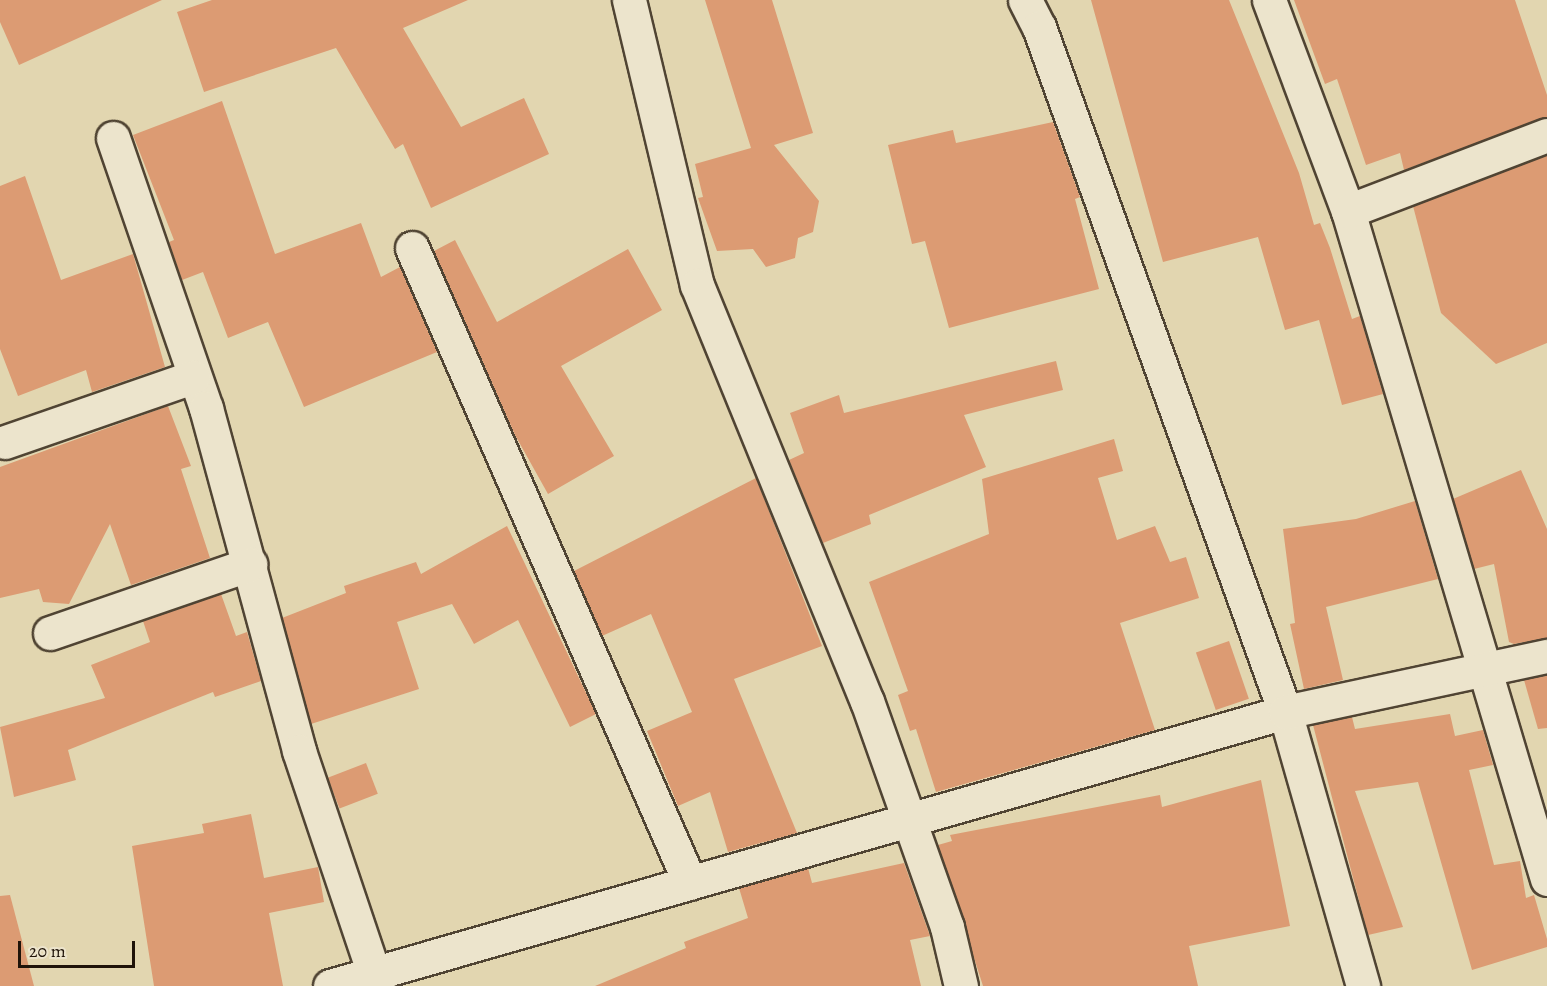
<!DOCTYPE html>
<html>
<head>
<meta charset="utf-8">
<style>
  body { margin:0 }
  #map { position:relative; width:1547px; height:986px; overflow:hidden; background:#e2d6b0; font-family:Alegreya,serif }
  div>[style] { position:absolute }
  .building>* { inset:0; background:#dc9b73; transform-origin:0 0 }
  .roads { filter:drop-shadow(2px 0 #504433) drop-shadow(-2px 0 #504433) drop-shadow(0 2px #504433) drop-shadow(0 -2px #504433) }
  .minor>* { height:33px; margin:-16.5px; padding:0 16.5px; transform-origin:16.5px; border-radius:16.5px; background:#ece4cc }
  span { translate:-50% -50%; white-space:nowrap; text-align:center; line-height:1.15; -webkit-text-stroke:4.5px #ece4cc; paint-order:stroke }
  .scale { position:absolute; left:18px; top:941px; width:117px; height:27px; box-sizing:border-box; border:3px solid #1f1309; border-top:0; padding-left:8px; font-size:18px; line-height:21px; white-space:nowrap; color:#1f1309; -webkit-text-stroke:4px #ece4cc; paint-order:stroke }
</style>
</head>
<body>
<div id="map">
  <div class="building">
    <div style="clip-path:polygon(0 0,162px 0,19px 65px,0 22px)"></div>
    <div style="clip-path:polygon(212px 0,468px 0,403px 28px,461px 127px,524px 98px,549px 154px,431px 208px,403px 144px,395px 149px,336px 48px,204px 92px,177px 12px)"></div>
    <div style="clip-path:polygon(705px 0,772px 0,813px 133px,774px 145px,819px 201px,813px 232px,798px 238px,795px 258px,766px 267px,753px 249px,717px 251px,698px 198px,703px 197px,695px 164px,751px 148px)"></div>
    <div style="clip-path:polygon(1091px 0,1229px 0,1299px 173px,1314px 225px,1320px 223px,1330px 248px,1352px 319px,1360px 316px,1383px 394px,1342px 405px,1319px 320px,1285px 330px,1258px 237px,1163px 262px)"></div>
    <div style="clip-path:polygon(1294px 0,1515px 0,1547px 95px,1547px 117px,1404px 170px,1400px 153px,1366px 165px,1337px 79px,1325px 84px)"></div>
    <div style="clip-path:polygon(222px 101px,275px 254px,361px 223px,381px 277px,400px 267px,437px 352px,304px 407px,268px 322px,228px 338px,203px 272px,182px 280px,169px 242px,174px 240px,133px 135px)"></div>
    <div style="clip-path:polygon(1053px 122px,1080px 197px,1075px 199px,1099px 289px,949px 328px,925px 241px,912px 244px,888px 145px,953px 130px,956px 143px)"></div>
    <div style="clip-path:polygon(1547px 155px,1547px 343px,1496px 364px,1441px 313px,1413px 206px)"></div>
    <div style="clip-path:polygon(25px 176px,61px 280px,133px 254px,165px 367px,92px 392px,86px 370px,18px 396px,0 349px,0 186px)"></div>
    <div style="clip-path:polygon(455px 240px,497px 322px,628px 249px,662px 310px,561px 366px,614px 456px,548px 494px,515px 435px,434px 251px)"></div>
    <div style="clip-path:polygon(1056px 361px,1063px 390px,964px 415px,986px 467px,869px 515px,871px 524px,823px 543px,789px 460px,804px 453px,790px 413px,839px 395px,844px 413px)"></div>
    <div style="clip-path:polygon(168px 406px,191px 466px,181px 469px,210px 558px,131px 585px,110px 524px,69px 604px,43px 602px,39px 589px,0 598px,0 467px)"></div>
    <div style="clip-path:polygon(1114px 439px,1123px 471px,1098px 478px,1117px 540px,1155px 526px,1170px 562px,1186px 557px,1199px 598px,1120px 623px,1155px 730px,936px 792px,916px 729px,910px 731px,898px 695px,908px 691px,869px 582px,989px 534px,982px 479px)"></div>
    <div style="clip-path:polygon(1521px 470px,1547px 529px,1547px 638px,1514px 644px,1509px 642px,1494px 564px,1474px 569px,1453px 499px)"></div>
    <div style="clip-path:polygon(756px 478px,822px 646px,734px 679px,797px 833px,728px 852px,710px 792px,678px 806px,647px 731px,692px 712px,651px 614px,602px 636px,574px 571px)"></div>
    <div style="clip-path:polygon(1415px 501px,1438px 579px,1326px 607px,1343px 680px,1304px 689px,1290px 624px,1295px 623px,1283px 529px,1356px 519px)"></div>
    <div style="clip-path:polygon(507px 526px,596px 714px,570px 727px,518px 620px,474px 644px,452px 604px,397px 622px,419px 689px,311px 724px,282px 618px,346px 593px,344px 586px,416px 562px,421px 574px)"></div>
    <div style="clip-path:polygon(221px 594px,236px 636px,247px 632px,261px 681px,215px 697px,213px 692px,68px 750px,76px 780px,14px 797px,0 727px,105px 698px,91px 665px,150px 642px,143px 621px)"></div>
    <div style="left:1229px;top:641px;width:61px;height:35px;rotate:71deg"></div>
    <div style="clip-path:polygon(1547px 675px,1547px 728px,1538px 729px,1524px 680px)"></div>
    <div style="clip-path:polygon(1450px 714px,1455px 736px,1483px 730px,1493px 765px,1469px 770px,1494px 865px,1520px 861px,1526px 898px,1534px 895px,1547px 939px,1547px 947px,1472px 970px,1418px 782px,1355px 791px,1403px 927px,1368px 935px,1313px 725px,1352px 717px,1355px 729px)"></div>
    <div style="left:366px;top:763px;width:33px;height:41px;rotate:69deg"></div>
    <div style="clip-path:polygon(1261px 780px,1290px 926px,1189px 946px,1198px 986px,983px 986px,938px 845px,952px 841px,950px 835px,1160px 795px,1162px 807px)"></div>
    <div style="clip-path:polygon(251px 814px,264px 878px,318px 867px,324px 902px,269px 913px,283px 986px,154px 986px,132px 846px,204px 833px,202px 824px)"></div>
    <div style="clip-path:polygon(904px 863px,930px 936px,910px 940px,921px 986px,595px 986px,686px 948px,684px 942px,748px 918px,739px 888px,808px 868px,812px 883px)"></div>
    <div style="clip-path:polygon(10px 895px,34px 986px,0 986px,0 896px)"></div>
  </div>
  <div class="roads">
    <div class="minor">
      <div style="left:629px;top:0;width:293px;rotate:76.6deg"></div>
      <div style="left:697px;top:285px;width:449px;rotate:67.8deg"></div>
      <div style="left:867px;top:701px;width:240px;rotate:70.5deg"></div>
      <div style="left:947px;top:927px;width:61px;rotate:76.7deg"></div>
      <div style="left:1025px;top:0;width:30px;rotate:63deg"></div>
      <div style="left:1039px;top:27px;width:728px;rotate:70.25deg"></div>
      <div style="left:1285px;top:712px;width:285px;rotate:74.1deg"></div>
      <div style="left:1269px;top:0;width:225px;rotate:69.5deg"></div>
      <div style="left:1348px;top:211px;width:697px;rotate:73.41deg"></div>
      <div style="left:113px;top:138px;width:286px;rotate:71deg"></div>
      <div style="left:206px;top:408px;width:355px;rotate:74.8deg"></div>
      <div style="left:299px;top:751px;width:248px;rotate:71.4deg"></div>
      <div style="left:1348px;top:211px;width:213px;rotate:-20.9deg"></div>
      <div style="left:412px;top:248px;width:693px;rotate:66.36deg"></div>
      <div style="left:5px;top:442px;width:199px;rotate:-19.1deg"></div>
      <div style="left:50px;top:633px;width:212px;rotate:-19deg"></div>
      <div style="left:330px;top:986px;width:994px;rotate:-16.01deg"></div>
      <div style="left:1285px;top:712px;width:268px;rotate:-12.1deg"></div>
    </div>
  </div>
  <div class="scale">20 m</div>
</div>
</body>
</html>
